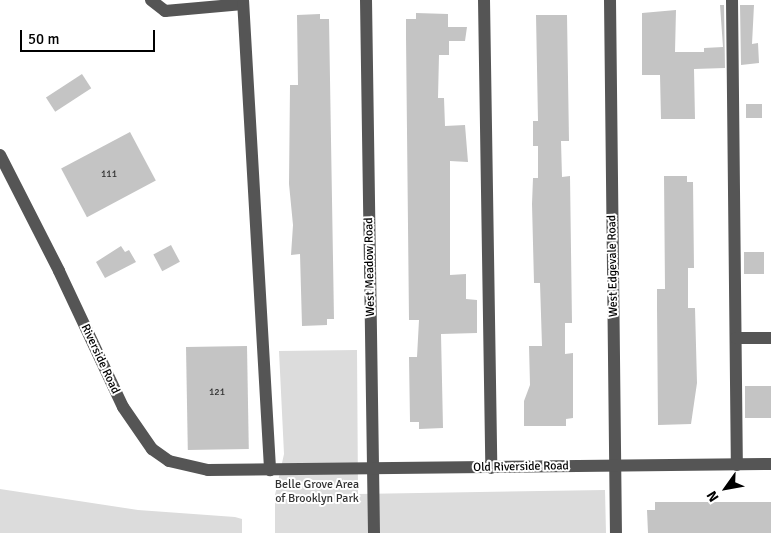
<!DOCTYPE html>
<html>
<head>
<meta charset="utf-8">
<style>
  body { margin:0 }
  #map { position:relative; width:771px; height:533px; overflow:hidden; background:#fff; font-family:Signika,sans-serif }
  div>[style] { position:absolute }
  .green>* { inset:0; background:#dcdcdc }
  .building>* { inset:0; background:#c4c4c4; transform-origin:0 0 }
  .minor>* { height:12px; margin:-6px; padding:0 6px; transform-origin:6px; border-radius:6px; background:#555 }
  span { translate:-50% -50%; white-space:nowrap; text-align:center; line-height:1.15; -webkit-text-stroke:4px #fff; paint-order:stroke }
  .number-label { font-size:10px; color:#313131 }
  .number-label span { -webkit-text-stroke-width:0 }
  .street-label { font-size:12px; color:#000 }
  .park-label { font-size:12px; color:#333 }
  .north { position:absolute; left:701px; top:463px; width:50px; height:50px; -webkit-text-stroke:4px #fff; paint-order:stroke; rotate:238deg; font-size:14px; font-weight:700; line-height:20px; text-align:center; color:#000 }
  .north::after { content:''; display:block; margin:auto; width:18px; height:22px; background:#000; clip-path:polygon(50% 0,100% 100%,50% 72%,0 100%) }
  .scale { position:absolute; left:20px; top:30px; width:135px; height:22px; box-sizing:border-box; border:2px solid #000; border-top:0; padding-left:6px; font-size:15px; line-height:18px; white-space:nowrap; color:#000; -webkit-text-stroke:4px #fff; paint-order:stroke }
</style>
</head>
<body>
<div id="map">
  <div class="green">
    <div style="clip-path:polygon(357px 350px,358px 494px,605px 490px,606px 533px,275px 533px,275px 495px,284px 454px,279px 351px)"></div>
    <div style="clip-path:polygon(0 489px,138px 510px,235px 517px,242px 519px,242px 533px,0 533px)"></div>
  </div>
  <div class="building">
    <div style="clip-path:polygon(720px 5px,724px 5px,725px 68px,694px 69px,695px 119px,661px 119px,660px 75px,642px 75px,642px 13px,676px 10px,675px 52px,704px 52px,704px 48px,723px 47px)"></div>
    <div style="clip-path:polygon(740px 5px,754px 5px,752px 44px,758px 43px,759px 63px,741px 65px)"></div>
    <div style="clip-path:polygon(416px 13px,448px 14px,448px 27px,467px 27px,465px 41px,449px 41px,449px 55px,439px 55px,438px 98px,444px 98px,445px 126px,465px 125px,468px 162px,450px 161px,450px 275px,466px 274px,466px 299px,477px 300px,477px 333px,441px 334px,443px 428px,419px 429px,419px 422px,410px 422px,409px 357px,417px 357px,419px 320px,409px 320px,406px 37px,406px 19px,416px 19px)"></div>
    <div style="clip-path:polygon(320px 14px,320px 19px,329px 19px,334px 319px,327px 319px,327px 325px,302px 326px,300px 254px,291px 255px,293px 225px,289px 184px,290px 85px,298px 85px,297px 15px)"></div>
    <div style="clip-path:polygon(536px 15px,567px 15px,569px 141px,561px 141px,562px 177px,570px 176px,572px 323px,565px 323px,565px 354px,573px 353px,573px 418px,566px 419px,566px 426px,524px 426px,524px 401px,530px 385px,529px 346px,542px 346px,540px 283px,534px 283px,532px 204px,533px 178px,538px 178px,538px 146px,533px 146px,533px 121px,538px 121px)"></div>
    <div style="left:82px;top:74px;width:17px;height:43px;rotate:57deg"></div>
    <div style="left:746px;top:104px;width:16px;height:14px"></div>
    <div style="left:130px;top:132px;width:55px;height:78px;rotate:62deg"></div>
    <div style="clip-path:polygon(664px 176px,687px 176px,687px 182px,693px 182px,694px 268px,688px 268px,688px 308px,695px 308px,697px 383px,691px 424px,658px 425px,657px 308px,657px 289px,665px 289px)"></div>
    <div style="left:171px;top:245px;width:19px;height:20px;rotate:62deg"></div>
    <div style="clip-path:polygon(121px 246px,125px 252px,129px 250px,136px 262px,105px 278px,96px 262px)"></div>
    <div style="left:744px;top:252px;width:20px;height:22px"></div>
    <div style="left:247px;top:346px;width:103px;height:61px;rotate:89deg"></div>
    <div style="left:745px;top:386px;width:26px;height:32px"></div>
    <div style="clip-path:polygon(655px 502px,771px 502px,771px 533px,648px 533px,647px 510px,655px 510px)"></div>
  </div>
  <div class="minor">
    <div style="left:151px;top:0;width:18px;rotate:38deg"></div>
    <div style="left:165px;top:11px;width:78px;rotate:-5.1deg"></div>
    <div style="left:243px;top:0;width:471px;rotate:86.7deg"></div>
    <div style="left:366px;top:0;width:533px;rotate:89.14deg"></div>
    <div style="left:484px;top:0;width:468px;rotate:89.1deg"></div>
    <div style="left:610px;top:0;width:533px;rotate:89.36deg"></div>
    <div style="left:732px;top:0;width:465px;rotate:89.4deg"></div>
    <div style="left:0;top:155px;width:130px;rotate:63deg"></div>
    <div style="left:59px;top:271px;width:150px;rotate:64.8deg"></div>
    <div style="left:123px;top:407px;width:51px;rotate:55.4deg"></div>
    <div style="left:152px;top:449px;width:21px;rotate:35deg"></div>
    <div style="left:169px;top:461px;width:40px;rotate:13deg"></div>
    <div style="left:208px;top:470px;width:563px;rotate:-0.61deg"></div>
    <div style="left:736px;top:338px;width:35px"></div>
  </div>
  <div class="number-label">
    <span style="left:109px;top:175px">111</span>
    <span style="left:217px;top:393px">121</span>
  </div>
  <div class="street-label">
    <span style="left:613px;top:266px;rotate:-91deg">West Edgevale Road</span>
    <span style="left:370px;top:267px;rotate:-91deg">West Meadow Road</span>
    <span style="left:100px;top:359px;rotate:65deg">Riverside Road</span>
    <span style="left:521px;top:467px;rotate:-1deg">Old Riverside Road</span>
  </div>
  <div class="park-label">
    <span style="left:317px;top:492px">Belle Grove Area<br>of Brooklyn Park</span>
  </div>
  <div class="north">N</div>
  <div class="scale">50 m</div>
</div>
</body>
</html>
